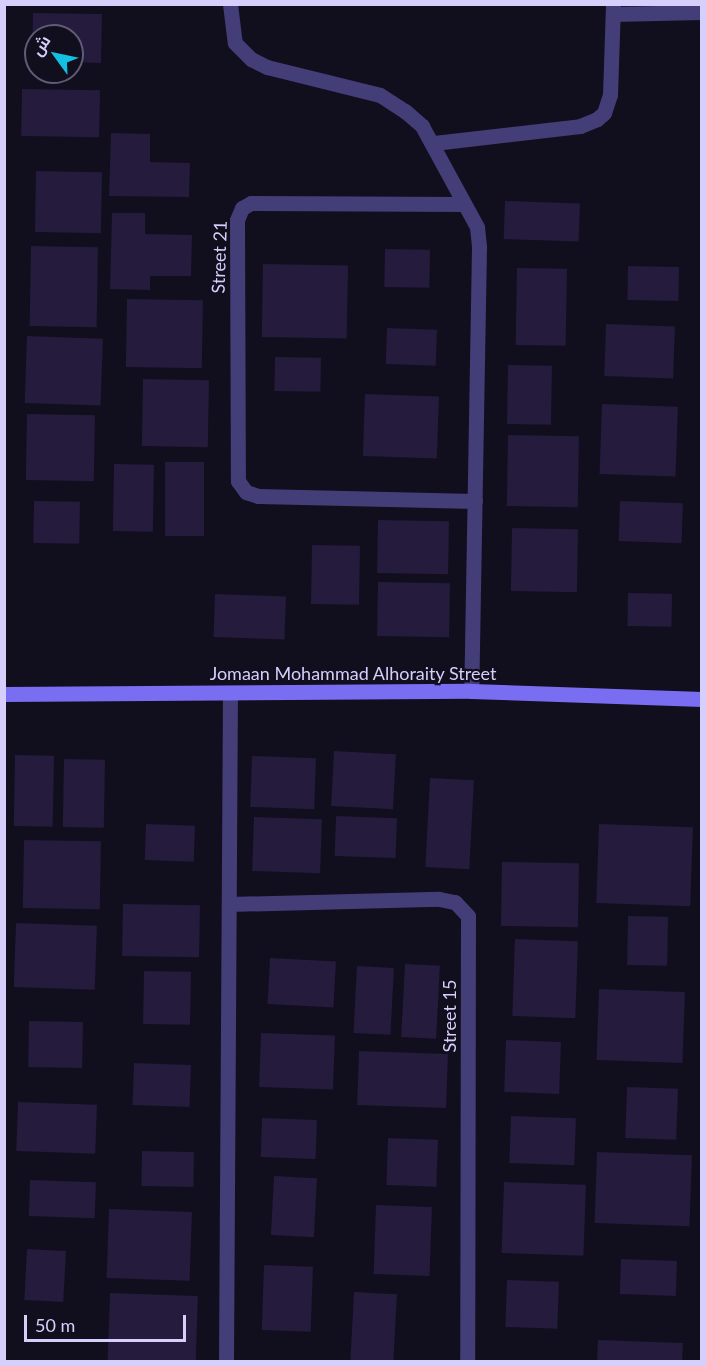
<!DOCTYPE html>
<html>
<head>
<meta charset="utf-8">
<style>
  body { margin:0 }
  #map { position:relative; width:706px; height:1366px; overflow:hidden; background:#110e1d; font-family:Lato,Cairo,sans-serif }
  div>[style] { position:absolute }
  .building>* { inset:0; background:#241b3d; transform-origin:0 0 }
  .street>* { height:15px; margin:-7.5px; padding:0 7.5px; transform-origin:7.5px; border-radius:7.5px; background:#433d78 }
  .secondary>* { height:15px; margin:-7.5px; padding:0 7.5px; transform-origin:7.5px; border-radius:7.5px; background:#796ef2 }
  span { translate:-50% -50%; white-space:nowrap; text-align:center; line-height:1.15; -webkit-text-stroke:4.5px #110e1d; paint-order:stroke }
  .street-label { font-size:18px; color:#d6cefb }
  .frame { position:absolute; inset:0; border:6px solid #d6cefb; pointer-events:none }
  .north { position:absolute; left:24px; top:24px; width:60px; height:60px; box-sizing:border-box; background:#110e1d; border:2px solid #605b76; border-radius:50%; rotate:303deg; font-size:16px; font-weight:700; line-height:24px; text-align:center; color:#d6cefb }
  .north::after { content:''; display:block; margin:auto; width:21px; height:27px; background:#14c0e1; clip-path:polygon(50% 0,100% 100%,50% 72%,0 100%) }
  .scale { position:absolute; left:24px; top:1315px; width:162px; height:27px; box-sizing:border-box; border:3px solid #d6cefb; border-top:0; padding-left:8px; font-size:18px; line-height:21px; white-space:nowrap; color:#d6cefb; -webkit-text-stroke:4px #110e1d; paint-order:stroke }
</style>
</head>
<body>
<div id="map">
  <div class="building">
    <div style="clip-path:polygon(33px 13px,102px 14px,101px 63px,72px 62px,72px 36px,36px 36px,36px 61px,32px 61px)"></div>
    <div style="left:22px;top:89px;width:78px;height:47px;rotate:1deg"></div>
    <div style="clip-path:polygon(111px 133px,150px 134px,150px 162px,190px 163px,189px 197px,109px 196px)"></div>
    <div style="left:36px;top:171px;width:66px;height:61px;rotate:1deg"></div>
    <div style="left:505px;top:201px;width:75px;height:38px;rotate:2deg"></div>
    <div style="clip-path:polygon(112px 213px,145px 213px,145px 234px,192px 235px,191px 276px,150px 276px,150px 290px,110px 289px)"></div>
    <div style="left:31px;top:246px;width:67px;height:80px;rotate:1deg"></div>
    <div style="left:385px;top:249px;width:45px;height:38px;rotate:1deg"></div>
    <div style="left:263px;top:264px;width:85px;height:73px;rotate:1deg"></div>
    <div style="left:628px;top:266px;width:51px;height:34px;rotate:1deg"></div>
    <div style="left:517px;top:268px;width:50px;height:77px;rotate:1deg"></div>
    <div style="left:127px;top:299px;width:76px;height:68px;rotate:1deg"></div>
    <div style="left:606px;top:324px;width:69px;height:52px;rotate:2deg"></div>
    <div style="left:387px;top:328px;width:50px;height:36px;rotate:2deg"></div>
    <div style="left:27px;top:336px;width:76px;height:67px;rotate:2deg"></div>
    <div style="left:275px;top:357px;width:46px;height:34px;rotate:1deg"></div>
    <div style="left:508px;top:365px;width:44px;height:59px;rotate:1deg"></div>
    <div style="left:143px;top:379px;width:66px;height:67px;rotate:1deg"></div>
    <div style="left:365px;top:394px;width:74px;height:62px;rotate:2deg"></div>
    <div style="left:602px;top:404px;width:76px;height:70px;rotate:2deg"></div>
    <div style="left:27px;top:414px;width:68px;height:66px;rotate:1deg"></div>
    <div style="left:508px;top:435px;width:71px;height:71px;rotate:1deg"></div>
    <div style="left:165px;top:462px;width:39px;height:74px"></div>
    <div style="left:114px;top:464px;width:40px;height:67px;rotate:1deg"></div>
    <div style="left:34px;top:501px;width:46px;height:42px;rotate:1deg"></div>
    <div style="left:620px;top:501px;width:63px;height:40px;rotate:2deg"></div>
    <div style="left:378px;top:520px;width:71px;height:53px;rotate:1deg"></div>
    <div style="left:512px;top:528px;width:66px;height:63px;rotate:1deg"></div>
    <div style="left:312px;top:545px;width:48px;height:59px;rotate:1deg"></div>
    <div style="left:378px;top:582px;width:72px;height:54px;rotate:1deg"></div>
    <div style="left:628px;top:593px;width:44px;height:33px;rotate:1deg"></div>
    <div style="left:215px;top:594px;width:71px;height:43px;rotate:2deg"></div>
    <div style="left:334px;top:751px;width:62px;height:55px;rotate:3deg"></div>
    <div style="left:15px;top:755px;width:39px;height:71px;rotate:1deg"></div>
    <div style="left:252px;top:756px;width:64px;height:51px;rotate:2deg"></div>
    <div style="left:64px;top:759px;width:41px;height:68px;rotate:1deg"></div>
    <div style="left:430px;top:778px;width:44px;height:89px;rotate:3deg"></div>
    <div style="left:336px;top:816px;width:61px;height:40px;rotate:2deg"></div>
    <div style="left:254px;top:817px;width:68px;height:54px;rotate:2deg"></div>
    <div style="left:146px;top:824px;width:49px;height:36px;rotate:2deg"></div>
    <div style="left:599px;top:824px;width:94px;height:79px;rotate:2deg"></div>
    <div style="left:24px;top:840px;width:77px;height:68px;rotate:1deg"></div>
    <div style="left:502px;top:862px;width:77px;height:64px;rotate:1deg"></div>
    <div style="left:123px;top:904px;width:77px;height:52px;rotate:1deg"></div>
    <div style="left:628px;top:916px;width:40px;height:49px;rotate:1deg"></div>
    <div style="left:16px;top:923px;width:81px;height:64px;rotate:2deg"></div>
    <div style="left:515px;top:939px;width:63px;height:77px;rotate:2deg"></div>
    <div style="left:270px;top:958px;width:66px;height:46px;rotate:3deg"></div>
    <div style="left:405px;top:964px;width:35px;height:73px;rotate:3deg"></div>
    <div style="left:357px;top:966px;width:37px;height:67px;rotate:3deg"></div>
    <div style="left:144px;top:971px;width:47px;height:53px;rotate:1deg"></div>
    <div style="left:599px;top:989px;width:86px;height:71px;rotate:2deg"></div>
    <div style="left:29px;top:1021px;width:54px;height:46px;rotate:1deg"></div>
    <div style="left:261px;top:1033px;width:74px;height:54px;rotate:2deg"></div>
    <div style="left:506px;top:1040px;width:55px;height:52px;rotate:2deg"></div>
    <div style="left:359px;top:1051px;width:89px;height:54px;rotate:2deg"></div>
    <div style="left:134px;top:1063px;width:57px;height:42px;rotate:2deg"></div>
    <div style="left:627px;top:1087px;width:51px;height:51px;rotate:2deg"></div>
    <div style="left:18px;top:1102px;width:79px;height:49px;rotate:2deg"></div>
    <div style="left:511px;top:1116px;width:65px;height:47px;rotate:2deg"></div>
    <div style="left:262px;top:1118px;width:55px;height:39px;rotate:2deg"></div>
    <div style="left:388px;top:1138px;width:50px;height:47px;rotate:2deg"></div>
    <div style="left:142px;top:1151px;width:52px;height:35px;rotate:1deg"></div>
    <div style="left:597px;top:1152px;width:95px;height:71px;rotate:2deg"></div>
    <div style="left:274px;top:1176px;width:43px;height:59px;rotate:3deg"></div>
    <div style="left:30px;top:1180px;width:66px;height:36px;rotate:2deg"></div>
    <div style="left:504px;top:1182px;width:82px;height:71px;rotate:2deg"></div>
    <div style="left:376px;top:1205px;width:56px;height:69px;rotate:2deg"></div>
    <div style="left:109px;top:1209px;width:83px;height:69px;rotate:2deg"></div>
    <div style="left:27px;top:1249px;width:39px;height:51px;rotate:3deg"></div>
    <div style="left:621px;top:1259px;width:56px;height:35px;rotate:2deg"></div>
    <div style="left:264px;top:1265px;width:49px;height:65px;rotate:2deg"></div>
    <div style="left:507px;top:1280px;width:52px;height:47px;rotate:2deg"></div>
    <div style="left:354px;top:1292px;width:43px;height:70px;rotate:3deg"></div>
    <div style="left:110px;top:1293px;width:88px;height:68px;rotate:2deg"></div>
    <div style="clip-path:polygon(598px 1340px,683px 1343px,682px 1362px,597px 1362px)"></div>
  </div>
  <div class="street">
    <div style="left:230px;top:4px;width:39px;rotate:83deg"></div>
    <div style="left:235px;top:43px;width:23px;rotate:45deg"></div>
    <div style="left:251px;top:59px;width:18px;rotate:27deg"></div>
    <div style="left:267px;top:67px;width:116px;rotate:13.9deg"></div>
    <div style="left:380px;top:95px;width:30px;rotate:33deg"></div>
    <div style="left:405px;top:111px;width:23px;rotate:41deg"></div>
    <div style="left:422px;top:126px;width:115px;rotate:61.4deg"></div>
    <div style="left:477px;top:227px;width:20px;rotate:84deg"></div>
    <div style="left:479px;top:247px;width:444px;rotate:91deg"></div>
    <div style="left:613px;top:14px;width:89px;rotate:-1.3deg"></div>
    <div style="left:434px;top:143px;width:147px;rotate:-6.6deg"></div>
    <div style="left:580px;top:126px;width:18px;rotate:-22deg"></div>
    <div style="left:597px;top:119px;width:9px;rotate:-41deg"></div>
    <div style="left:604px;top:113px;width:19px;rotate:-72deg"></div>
    <div style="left:610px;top:95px;width:91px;rotate:-88.1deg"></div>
    <div style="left:464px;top:204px;width:213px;rotate:-179.7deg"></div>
    <div style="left:251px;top:203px;width:10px;rotate:151deg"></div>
    <div style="left:242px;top:208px;width:13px;rotate:113deg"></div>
    <div style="left:237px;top:220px;width:261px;rotate:89.8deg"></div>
    <div style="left:238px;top:481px;width:14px;rotate:54deg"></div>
    <div style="left:246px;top:492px;width:13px;rotate:18deg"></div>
    <div style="left:258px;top:496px;width:217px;rotate:1.3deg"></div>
    <div style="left:229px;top:904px;width:210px;rotate:-1.4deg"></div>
    <div style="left:439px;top:899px;width:16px;rotate:11deg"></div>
    <div style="left:455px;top:902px;width:19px;rotate:47deg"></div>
    <div style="left:468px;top:916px;width:446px;rotate:90.1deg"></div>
    <div style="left:226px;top:1362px;width:669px;rotate:-89.66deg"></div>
  </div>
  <div class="secondary">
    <div style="left:4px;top:694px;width:467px;rotate:-0.4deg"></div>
    <div style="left:471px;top:691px;width:231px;rotate:2deg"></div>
  </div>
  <div class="street-label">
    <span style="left:219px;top:257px;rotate:-88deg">Street 21</span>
    <span style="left:353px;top:673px">Jomaan Mohammad Alhoraity Street</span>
    <span style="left:449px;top:1016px;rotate:-90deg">Street 15</span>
  </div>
  <div class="frame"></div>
  <div class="north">ش</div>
  <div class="scale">50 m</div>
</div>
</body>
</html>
